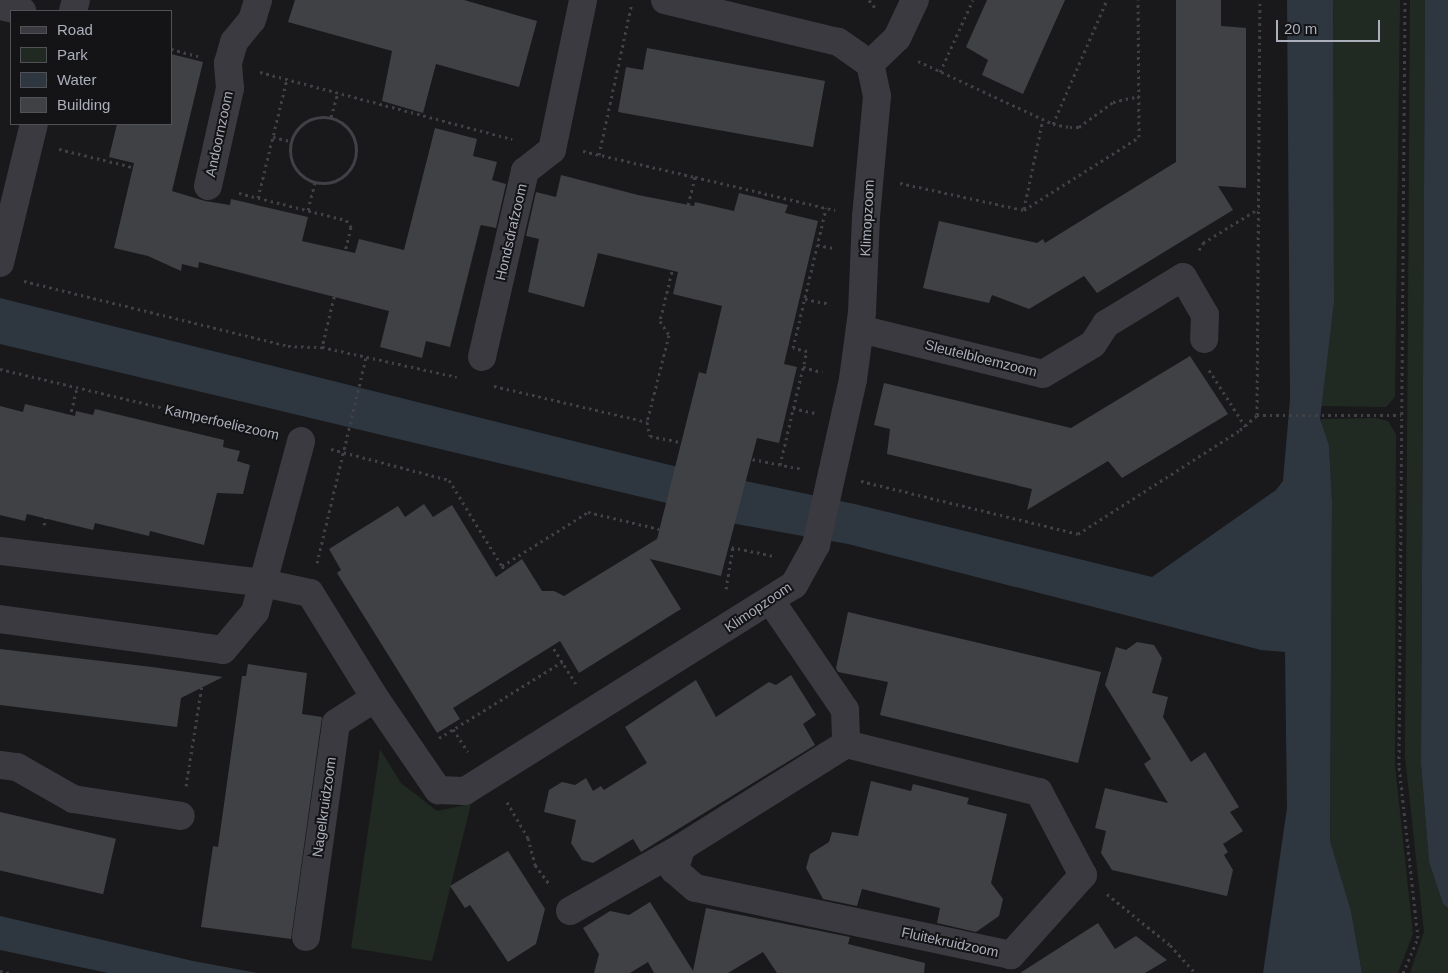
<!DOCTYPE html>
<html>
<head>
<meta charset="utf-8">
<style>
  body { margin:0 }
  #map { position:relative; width:1448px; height:973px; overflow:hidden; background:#19191b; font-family:Arial,sans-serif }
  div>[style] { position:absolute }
  .green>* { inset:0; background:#202a22 }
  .water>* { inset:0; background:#2e3640 }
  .building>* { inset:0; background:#404145; transform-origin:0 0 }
  .path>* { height:3px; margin-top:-1.5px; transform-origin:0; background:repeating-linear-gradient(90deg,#404147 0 2.5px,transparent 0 6.5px) }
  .path>.ring { margin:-1.5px; padding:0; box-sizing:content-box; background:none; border:3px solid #404147; border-radius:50% }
  .street>* { height:28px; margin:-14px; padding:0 14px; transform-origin:14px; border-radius:14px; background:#3a3a40 }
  span { translate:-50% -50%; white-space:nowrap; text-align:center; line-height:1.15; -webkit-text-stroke:4px #141416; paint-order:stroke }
  .street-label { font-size:14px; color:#abaebb }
  .legend { position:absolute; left:10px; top:10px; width:162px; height:115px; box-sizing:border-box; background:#141416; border:1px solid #505258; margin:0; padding:6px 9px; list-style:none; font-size:15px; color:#abaebb }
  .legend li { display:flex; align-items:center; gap:10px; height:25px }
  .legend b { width:25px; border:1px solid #505258 }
  .scale { position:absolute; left:1276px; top:20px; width:104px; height:22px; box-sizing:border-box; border:2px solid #abaebb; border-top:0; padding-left:6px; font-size:15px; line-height:18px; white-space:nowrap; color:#abaebb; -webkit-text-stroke:4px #141416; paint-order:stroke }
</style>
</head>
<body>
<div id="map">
  <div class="green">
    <div style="clip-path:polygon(1333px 0,1400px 0,1395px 397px,1386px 407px,1321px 406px,1334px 303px)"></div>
    <div style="clip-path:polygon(1410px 0,1425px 0,1421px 764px,1429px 862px,1443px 904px,1448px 908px,1448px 973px,1410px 973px,1424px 932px,1405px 757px)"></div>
    <div style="clip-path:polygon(1375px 418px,1388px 421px,1396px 434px,1395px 765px,1413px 934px,1398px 973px,1362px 973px,1351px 911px,1330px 842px,1332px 502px,1329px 445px,1320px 419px)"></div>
    <div style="clip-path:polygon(380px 749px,401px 783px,437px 811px,471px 804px,432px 961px,351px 948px)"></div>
  </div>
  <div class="water">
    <div style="clip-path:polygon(1287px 0,1333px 0,1334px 303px,1320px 419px,1329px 445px,1332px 502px,1330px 841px,1351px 911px,1362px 973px,1263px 973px,1287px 808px,1285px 652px,1261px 650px,848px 544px,708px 519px,717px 475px,859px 505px,1152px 577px,1276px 490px,1283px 481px,1290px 399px)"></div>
    <div style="clip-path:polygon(1425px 0,1448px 0,1448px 908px,1443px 904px,1429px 862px,1421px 764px)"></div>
    <div style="clip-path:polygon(0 298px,682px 468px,675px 505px,0 344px)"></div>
    <div style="clip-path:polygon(0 916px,193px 961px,257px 973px,108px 973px,0 950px)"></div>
  </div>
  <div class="building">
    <div style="clip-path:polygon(295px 0,464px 0,537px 21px,519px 87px,436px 64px,423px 113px,382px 101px,392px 51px,288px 22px)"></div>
    <div style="clip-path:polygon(987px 0,1065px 0,1023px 94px,982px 75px,988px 60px,966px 47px)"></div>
    <div style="clip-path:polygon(1176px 0,1221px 0,1221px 26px,1246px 28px,1246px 188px,1218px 186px,1233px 210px,1097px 293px,1084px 276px,1029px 309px,992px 295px,989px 303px,923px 288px,939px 221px,1037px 243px,1043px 239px,1045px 243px,1176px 162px)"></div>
    <div style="clip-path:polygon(647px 48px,825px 81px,813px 147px,618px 112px,626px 67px,643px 70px)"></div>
    <div style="clip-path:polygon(171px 54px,203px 62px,172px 191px,205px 201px,230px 205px,231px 199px,308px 217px,302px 241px,355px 253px,359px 239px,404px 250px,435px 128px,477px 139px,473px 156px,497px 162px,492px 180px,506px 184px,496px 228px,481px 225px,480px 227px,450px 347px,426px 341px,422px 358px,380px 347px,389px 311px,199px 262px,198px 268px,182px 264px,181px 271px,148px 256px,114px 248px,134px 163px,109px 157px,117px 124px,171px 124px)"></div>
    <div style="clip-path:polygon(561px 175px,638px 195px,694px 206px,695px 202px,734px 211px,739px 193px,788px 205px,785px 213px,818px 221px,784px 364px,797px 367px,779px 443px,757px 438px,721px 576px,650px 559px,681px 609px,579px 673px,560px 641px,453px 708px,460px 719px,437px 733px,337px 573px,341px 570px,329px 549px,398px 506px,405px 517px,424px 504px,433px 517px,452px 505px,496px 577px,522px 559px,542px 591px,554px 591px,564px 596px,657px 539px,699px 372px,706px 374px,722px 306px,673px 294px,678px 272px,598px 253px,584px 307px,528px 292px,539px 239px,526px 236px,536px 192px,556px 197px)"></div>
    <div style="clip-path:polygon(1190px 356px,1228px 414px,1122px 478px,1108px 461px,1027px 510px,1032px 489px,887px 454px,890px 429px,874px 425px,884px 383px,1071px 428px)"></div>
    <div style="clip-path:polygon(25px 404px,75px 416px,76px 411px,93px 415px,95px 409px,224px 440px,223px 447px,240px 451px,237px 461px,250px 465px,243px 494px,217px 493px,204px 545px,150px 531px,149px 536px,95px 523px,93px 530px,27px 514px,25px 521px,0 515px,0 406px,23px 412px)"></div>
    <div style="clip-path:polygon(848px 612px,1101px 672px,1078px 763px,880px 715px,888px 682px,838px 672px,836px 668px)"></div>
    <div style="clip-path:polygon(1137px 642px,1154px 645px,1162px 658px,1152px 693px,1168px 697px,1163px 717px,1191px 762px,1205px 752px,1239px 807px,1230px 812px,1243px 831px,1223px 844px,1228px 852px,1224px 855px,1233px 870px,1227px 896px,1112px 870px,1101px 853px,1106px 831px,1095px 828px,1105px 788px,1168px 803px,1144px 764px,1151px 759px,1105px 685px,1116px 647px,1126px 650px)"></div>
    <div style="clip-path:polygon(0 649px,152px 667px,223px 677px,181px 698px,177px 727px,0 705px)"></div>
    <div style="clip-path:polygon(248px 664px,307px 673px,302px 714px,322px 717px,291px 939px,201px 927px,213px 846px,218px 847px,242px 676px,246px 676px)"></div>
    <div style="clip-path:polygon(791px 675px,816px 715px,803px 724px,815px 745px,641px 852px,633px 839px,593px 863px,582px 860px,571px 843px,576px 820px,544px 812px,549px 790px,562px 782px,575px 785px,586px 778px,593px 791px,601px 786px,604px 790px,647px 763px,625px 727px,696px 680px,716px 717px,769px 682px,776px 685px)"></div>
    <div style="clip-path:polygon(871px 781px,911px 791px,913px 784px,969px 798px,967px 804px,1007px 814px,991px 883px,1003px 899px,999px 916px,976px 932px,937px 923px,940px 908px,862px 889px,857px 906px,823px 899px,806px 868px,810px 854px,829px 842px,832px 832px,858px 836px)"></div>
    <div style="left:0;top:812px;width:119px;height:57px;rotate:13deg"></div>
    <div style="clip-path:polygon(508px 851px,545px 909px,536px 944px,508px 962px,470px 905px,465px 908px,450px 886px)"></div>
    <div style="clip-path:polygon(650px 902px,693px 971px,706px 908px,850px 937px,848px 944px,925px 963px,924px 973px,777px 973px,763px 952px,728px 973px,654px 973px,648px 962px,630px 973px,594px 973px,599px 954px,583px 928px,610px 911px,629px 915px)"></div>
    <div style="clip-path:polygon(1098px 923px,1115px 949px,1136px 936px,1167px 960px,1145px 973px,1020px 973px)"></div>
  </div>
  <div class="path">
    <div style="left:869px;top:0;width:11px;rotate:52deg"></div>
    <div style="left:171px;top:49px;width:28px;rotate:15deg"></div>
    <div style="left:918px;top:61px;width:149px;rotate:25deg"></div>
    <div style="left:1053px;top:124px;width:17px;rotate:10deg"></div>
    <div style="left:1070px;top:127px;width:9px"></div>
    <div style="left:1079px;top:127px;width:42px;rotate:-36.3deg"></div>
    <div style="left:1113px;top:102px;width:27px;rotate:-13deg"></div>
    <div style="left:260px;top:72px;width:261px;rotate:14.9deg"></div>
    <div style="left:940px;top:72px;width:79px;rotate:-65.4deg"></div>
    <div class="ring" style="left:290px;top:117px;width:63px;height:63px"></div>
    <div style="left:331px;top:117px;width:25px;rotate:-74deg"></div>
    <div style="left:1053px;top:124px;width:135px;rotate:-66.5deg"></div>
    <div style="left:273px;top:137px;width:17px;rotate:13deg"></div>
    <div style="left:59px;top:149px;width:122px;rotate:13.8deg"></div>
    <div style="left:583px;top:151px;width:115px;rotate:13.1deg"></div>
    <div style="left:695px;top:177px;width:148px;rotate:103.7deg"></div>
    <div style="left:660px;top:321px;width:17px;rotate:57deg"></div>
    <div style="left:669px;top:335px;width:90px;rotate:104.2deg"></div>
    <div style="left:599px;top:155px;width:156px;rotate:-77.8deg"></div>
    <div style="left:695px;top:177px;width:144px;rotate:13.3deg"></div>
    <div style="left:900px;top:183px;width:127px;rotate:12.3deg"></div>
    <div style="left:1024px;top:210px;width:136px;rotate:-32.4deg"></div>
    <div style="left:1139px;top:137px;width:137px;rotate:-90.4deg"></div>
    <div style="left:239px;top:193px;width:110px;rotate:14.2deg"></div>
    <div style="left:346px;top:220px;width:9px;rotate:54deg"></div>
    <div style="left:351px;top:227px;width:123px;rotate:103.6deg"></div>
    <div style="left:258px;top:198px;width:122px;rotate:-76.3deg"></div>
    <div style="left:1024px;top:209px;width:92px;rotate:-78.1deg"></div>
    <div style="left:308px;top:210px;width:29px;rotate:-76deg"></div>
    <div style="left:817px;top:245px;width:17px;rotate:10deg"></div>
    <div style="left:1199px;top:250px;width:8px;rotate:-60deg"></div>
    <div style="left:1203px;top:243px;width:65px;rotate:-31.7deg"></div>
    <div style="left:24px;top:281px;width:272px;rotate:13.8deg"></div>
    <div style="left:288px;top:346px;width:34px;rotate:2deg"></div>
    <div style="left:322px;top:347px;width:138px;rotate:12.5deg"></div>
    <div style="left:805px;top:299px;width:26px;rotate:11deg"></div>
    <div style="left:803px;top:367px;width:20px;rotate:15deg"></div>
    <div style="left:0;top:369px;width:280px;rotate:13.4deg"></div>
    <div style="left:1209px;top:370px;width:67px;rotate:57.3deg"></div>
    <div style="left:494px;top:386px;width:157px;rotate:13.2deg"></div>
    <div style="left:647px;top:422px;width:14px;rotate:78deg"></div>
    <div style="left:650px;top:436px;width:31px;rotate:11deg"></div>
    <div style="left:793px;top:408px;width:23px;rotate:13deg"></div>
    <div style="left:1257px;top:415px;width:415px;rotate:-89.6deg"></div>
    <div style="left:331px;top:449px;width:122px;rotate:14.7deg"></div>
    <div style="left:449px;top:480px;width:101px;rotate:58.4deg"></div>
    <div style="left:502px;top:566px;width:102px;rotate:-32.1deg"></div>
    <div style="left:588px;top:512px;width:73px;rotate:13.5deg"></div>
    <div style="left:727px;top:454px;width:76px;rotate:11.3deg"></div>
    <div style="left:780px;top:465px;width:117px;rotate:-76.7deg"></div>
    <div style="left:807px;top:351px;width:14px;rotate:-168deg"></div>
    <div style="left:793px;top:348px;width:144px;rotate:-76.7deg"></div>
    <div style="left:861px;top:481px;width:223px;rotate:13.7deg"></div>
    <div style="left:1078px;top:534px;width:193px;rotate:-32.7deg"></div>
    <div style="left:1240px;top:430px;width:23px;rotate:-41deg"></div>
    <div style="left:1257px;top:415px;width:144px"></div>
    <div style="left:44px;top:525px;width:141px;rotate:-76.5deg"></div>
    <div style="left:706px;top:542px;width:69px;rotate:11.6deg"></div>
    <div style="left:317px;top:563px;width:212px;rotate:-76.6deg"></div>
    <div style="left:502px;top:566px;width:139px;rotate:57.9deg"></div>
    <div style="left:726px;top:589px;width:43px;rotate:-80.5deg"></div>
    <div style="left:453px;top:729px;width:27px;rotate:57deg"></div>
    <div style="left:439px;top:738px;width:145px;rotate:-31.7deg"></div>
    <div style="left:186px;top:786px;width:108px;rotate:-81deg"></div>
    <div style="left:507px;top:802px;width:42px;rotate:59.7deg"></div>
    <div style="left:528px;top:838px;width:28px;rotate:75deg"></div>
    <div style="left:535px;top:865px;width:26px;rotate:53deg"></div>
    <div style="left:1107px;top:894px;width:81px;rotate:39deg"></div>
    <div style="left:1170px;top:945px;width:38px;rotate:48deg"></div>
    <div style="left:0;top:971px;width:9px;rotate:13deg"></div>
    <div style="left:1403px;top:973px;width:38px;rotate:-67deg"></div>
    <div style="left:1418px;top:938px;width:174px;rotate:-96.3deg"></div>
    <div style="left:1399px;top:765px;width:765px;rotate:-89.55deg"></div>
  </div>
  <div class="street">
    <div style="left:0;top:6px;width:23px;rotate:13deg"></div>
    <div style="left:73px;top:11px;width:11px;rotate:-75deg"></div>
    <div style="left:870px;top:64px;width:37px;rotate:-44deg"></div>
    <div style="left:897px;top:38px;width:42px;rotate:-64.7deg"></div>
    <div style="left:208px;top:186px;width:100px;rotate:-77.3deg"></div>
    <div style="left:230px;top:88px;width:25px;rotate:-95deg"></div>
    <div style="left:228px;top:63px;width:22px;rotate:-74deg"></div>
    <div style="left:234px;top:42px;width:28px;rotate:-51deg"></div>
    <div style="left:252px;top:20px;width:21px;rotate:-73deg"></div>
    <div style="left:0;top:263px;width:143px;rotate:-76.3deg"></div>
    <div style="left:860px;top:329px;width:188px;rotate:13.8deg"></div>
    <div style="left:1043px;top:374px;width:58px;rotate:-31deg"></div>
    <div style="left:1093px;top:344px;width:24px;rotate:-57deg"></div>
    <div style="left:1106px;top:324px;width:90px;rotate:-31.4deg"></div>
    <div style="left:1183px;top:277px;width:44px;rotate:59.9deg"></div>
    <div style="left:1205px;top:315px;width:24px;rotate:92deg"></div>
    <div style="left:482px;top:357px;width:191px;rotate:-77deg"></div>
    <div style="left:525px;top:171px;width:34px;rotate:-38deg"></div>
    <div style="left:552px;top:150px;width:153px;rotate:-78.3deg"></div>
    <div style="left:0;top:551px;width:265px;rotate:6.9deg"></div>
    <div style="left:263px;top:583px;width:48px;rotate:12deg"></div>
    <div style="left:310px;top:593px;width:123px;rotate:58.2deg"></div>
    <div style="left:375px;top:698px;width:112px;rotate:55.6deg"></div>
    <div style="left:438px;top:790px;width:27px;rotate:2deg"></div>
    <div style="left:465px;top:791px;width:388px;rotate:-32.1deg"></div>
    <div style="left:794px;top:585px;width:46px;rotate:-61.2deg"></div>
    <div style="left:816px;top:545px;width:170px;rotate:-77.4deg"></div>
    <div style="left:853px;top:379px;width:68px;rotate:-82.3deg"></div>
    <div style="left:862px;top:312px;width:95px;rotate:-87.6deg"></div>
    <div style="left:866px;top:217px;width:121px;rotate:-84.8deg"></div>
    <div style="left:877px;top:96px;width:33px;rotate:-102deg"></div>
    <div style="left:870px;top:64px;width:39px;rotate:-145deg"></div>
    <div style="left:838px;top:42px;width:178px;rotate:-166.4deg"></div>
    <div style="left:771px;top:601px;width:132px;rotate:55.8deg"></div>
    <div style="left:845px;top:710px;width:34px;rotate:88deg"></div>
    <div style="left:0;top:619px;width:225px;rotate:7.9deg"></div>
    <div style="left:223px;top:650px;width:50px;rotate:-49.9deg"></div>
    <div style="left:255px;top:612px;width:177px;rotate:-74.9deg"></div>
    <div style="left:846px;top:744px;width:199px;rotate:14deg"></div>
    <div style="left:1039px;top:792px;width:94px;rotate:62.1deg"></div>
    <div style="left:1083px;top:875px;width:108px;rotate:132deg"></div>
    <div style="left:1011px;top:955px;width:323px;rotate:-168deg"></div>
    <div style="left:695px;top:888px;width:28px;rotate:-139deg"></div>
    <div style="left:674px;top:870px;width:24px;rotate:-71deg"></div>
    <div style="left:682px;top:847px;width:194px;rotate:-32.1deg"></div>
    <div style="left:0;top:765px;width:17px;rotate:7deg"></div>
    <div style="left:17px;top:767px;width:64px;rotate:29.7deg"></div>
    <div style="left:73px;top:799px;width:109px;rotate:8.9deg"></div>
    <div style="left:570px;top:911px;width:129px;rotate:-29.7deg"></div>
    <div style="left:306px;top:937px;width:216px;rotate:-82deg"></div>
    <div style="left:336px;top:723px;width:46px;rotate:-32.7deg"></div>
  </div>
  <div class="street-label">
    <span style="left:219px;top:134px;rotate:-78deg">Andoornzoom</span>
    <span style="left:867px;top:218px;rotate:-87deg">Klimopzoom</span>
    <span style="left:511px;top:232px;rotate:-77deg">Hondsdrafzoom</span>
    <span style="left:981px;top:358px;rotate:14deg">Sleutelbloemzoom</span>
    <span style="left:222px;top:422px;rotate:13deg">Kamperfoeliezoom</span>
    <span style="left:758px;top:607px;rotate:-34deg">Klimopzoom</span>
    <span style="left:324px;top:807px;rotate:-82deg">Nagelkruidzoom</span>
    <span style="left:950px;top:942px;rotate:12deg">Fluitekruidzoom</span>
  </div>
  <ul class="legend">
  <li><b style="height:6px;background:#3a3a40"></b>Road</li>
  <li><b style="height:14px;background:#202a22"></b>Park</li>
  <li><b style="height:14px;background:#2e3640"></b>Water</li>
  <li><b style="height:14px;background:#404145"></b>Building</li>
  </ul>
  <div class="scale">20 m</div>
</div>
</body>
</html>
